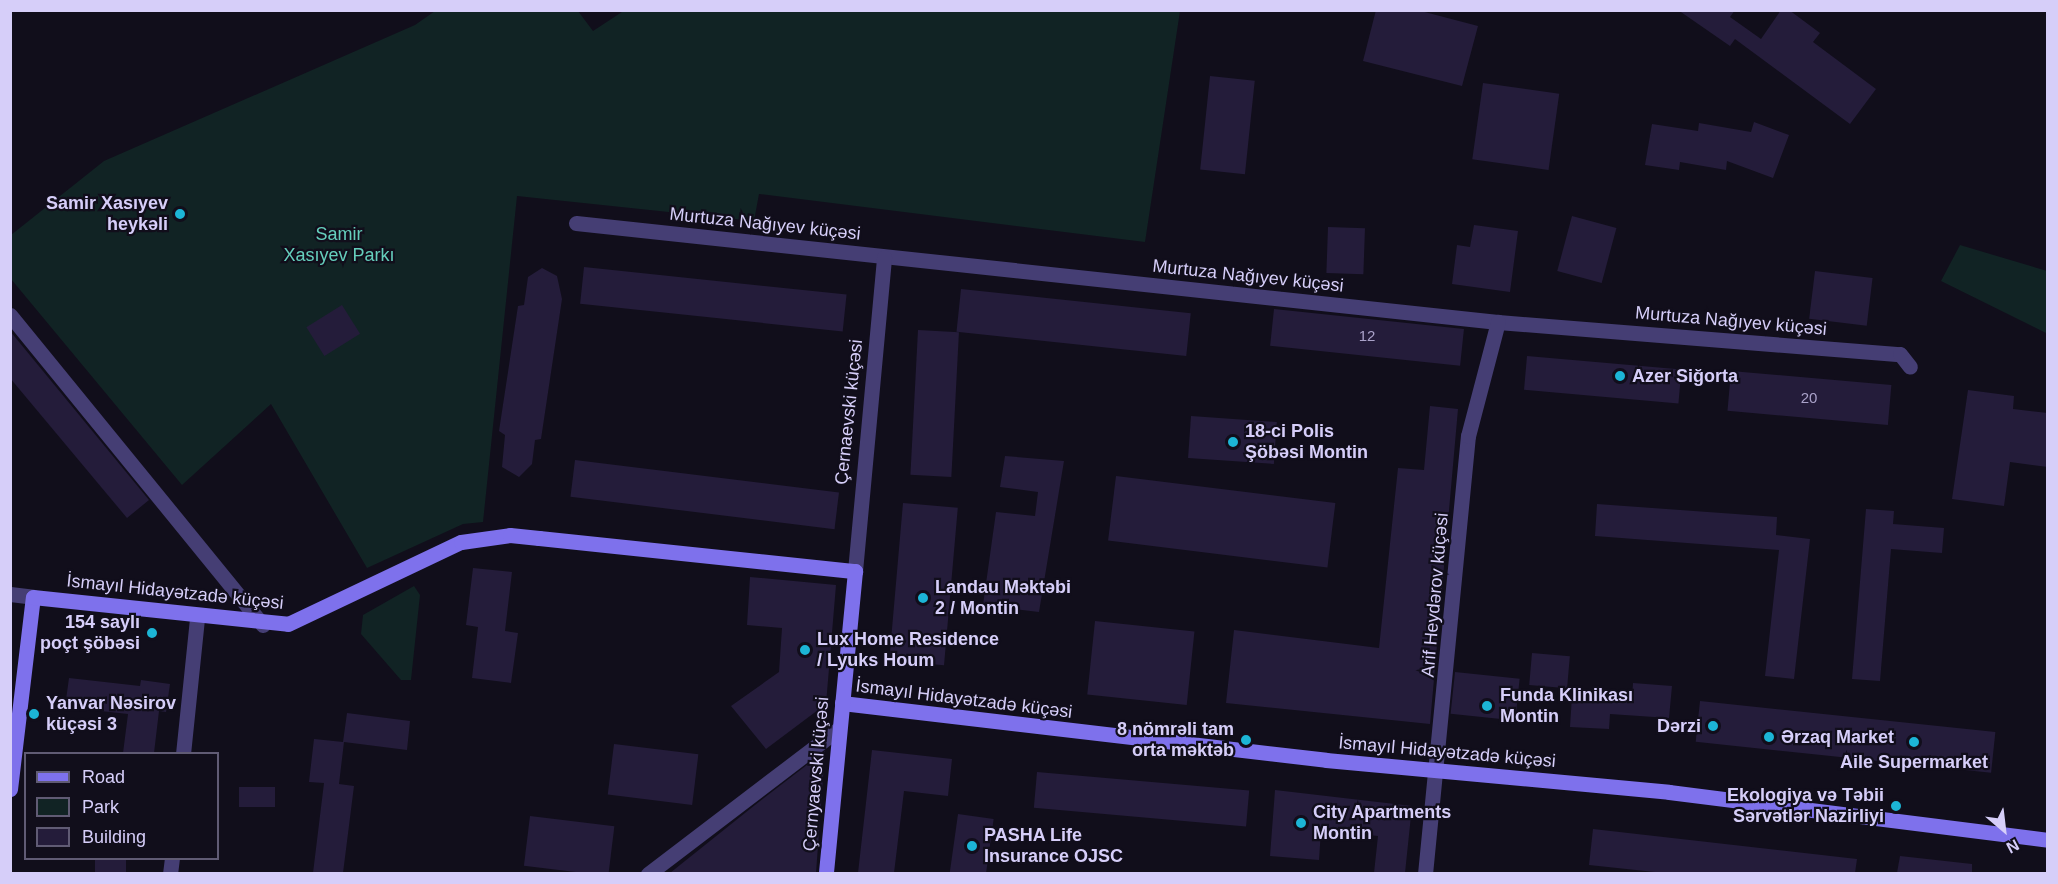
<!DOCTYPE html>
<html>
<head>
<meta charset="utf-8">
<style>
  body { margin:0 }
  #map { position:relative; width:2058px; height:884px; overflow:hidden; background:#110e1b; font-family:Arial,sans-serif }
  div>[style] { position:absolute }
  .green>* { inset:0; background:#112324 }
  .building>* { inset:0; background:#241c3a; transform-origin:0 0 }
  .street>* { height:15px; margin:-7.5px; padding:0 7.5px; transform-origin:7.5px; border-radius:7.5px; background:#453e74 }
  .secondary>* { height:15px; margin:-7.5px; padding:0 7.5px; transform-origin:7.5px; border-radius:7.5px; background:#7e71ec }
  .dots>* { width:16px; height:16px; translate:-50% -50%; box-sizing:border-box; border:3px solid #110e1b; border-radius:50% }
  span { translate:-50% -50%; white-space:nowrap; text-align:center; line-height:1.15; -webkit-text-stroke:4.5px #110e1b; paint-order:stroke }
  .number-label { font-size:15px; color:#aaa2c9 }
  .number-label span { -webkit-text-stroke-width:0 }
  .poi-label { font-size:18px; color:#d6cef9; font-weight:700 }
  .right { translate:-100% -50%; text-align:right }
  .left { translate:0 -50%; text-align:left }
  .street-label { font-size:18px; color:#d6cef9 }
  .park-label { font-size:18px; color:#65cebc }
  .frame { position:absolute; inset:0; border:12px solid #d6cef9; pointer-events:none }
  .legend { position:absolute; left:24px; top:752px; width:195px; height:108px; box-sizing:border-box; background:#110e1b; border:2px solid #605b74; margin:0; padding:8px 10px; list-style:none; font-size:18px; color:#d6cef9 }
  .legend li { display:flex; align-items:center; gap:12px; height:30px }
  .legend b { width:30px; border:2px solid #605b74 }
  .north { position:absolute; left:1974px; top:800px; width:60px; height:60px; -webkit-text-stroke:4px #110e1b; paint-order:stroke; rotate:152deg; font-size:16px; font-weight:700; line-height:24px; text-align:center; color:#d6cef9 }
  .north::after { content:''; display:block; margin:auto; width:21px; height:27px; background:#d6cef9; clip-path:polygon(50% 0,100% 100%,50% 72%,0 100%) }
</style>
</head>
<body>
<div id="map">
  <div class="green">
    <div style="clip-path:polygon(625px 10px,1180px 11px,1145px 242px,759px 194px,754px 221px,517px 196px,483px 522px,463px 524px,367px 568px,271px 404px,182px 485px,11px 279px,11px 235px,104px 161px,415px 25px,435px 11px,578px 11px,593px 31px)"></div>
    <div style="clip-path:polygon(1960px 245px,2047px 271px,2047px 342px,2046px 333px,1941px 281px)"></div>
    <div style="clip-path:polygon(414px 586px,420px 595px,411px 680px,401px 680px,361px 634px,363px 615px)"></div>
  </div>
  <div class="building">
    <div style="clip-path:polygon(1376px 10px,1417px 10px,1478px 26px,1462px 86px,1363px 61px)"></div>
    <div style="clip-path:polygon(1678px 10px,1735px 10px,1730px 17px,1761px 39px,1781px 10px,1789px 10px,1820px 33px,1813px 42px,1876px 89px,1850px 124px,1735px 39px,1730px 46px)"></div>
    <div style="left:1210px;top:76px;width:45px;height:94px;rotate:6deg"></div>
    <div style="left:1483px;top:83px;width:77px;height:77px;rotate:8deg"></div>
    <div style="clip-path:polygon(1754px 122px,1789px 135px,1773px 178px,1727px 161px,1726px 170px,1680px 162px,1679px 170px,1645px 165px,1652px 124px,1698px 131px,1699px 123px,1751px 132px)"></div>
    <div style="left:1572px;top:216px;width:46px;height:57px;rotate:15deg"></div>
    <div style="clip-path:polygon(1474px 225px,1518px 231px,1510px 292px,1452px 284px,1457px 245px,1470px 247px)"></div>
    <div style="left:1328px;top:227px;width:37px;height:46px;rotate:2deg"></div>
    <div style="left:584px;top:267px;width:264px;height:37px;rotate:6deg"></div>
    <div style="clip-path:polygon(542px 268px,557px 276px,562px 299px,541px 439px,535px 440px,532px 464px,519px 477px,502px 467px,505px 435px,499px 431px,518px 306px,524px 305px,528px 277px)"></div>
    <div style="left:1815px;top:271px;width:58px;height:48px;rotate:7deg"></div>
    <div style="left:961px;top:289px;width:231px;height:43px;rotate:6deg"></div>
    <div style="left:342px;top:305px;width:34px;height:42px;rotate:58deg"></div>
    <div style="left:1274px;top:309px;width:191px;height:37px;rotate:6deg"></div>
    <div style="left:918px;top:330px;width:41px;height:145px;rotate:3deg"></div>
    <div style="clip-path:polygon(10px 331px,149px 500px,127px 518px,10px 378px)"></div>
    <div style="left:1527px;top:356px;width:155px;height:34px;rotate:5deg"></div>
    <div style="left:1731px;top:371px;width:161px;height:40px;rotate:5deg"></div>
    <div style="clip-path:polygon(1968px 390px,2014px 396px,2013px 409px,2048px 413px,2048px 467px,2010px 462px,2004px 506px,1952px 499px)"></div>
    <div style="clip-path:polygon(1430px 406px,1458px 409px,1430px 724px,1226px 703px,1234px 630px,1379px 648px,1398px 468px,1424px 470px)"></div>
    <div style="left:1191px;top:416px;width:86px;height:42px;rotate:4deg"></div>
    <div style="clip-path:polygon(1005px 456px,1064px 461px,1039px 612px,983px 605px,996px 512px,1035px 516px,1038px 492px,1000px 487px)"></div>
    <div style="left:575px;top:460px;width:266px;height:37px;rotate:7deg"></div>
    <div style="left:1116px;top:476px;width:221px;height:65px;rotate:7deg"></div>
    <div style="left:903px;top:503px;width:55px;height:158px;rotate:5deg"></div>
    <div style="clip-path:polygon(1597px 504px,1777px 517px,1776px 535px,1810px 539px,1794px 679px,1765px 676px,1779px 550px,1595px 536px)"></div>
    <div style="clip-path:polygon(1866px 509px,1894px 511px,1893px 524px,1944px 528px,1942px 553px,1891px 549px,1880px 681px,1852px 679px)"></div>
    <div style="clip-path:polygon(473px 568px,512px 572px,505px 631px,518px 633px,511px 683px,472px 678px,478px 627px,466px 625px)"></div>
    <div style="clip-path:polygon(750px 577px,836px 585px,826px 704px,766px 749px,731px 706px,779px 672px,782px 628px,747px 625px)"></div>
    <div style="left:1095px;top:621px;width:100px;height:74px;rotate:6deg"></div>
    <div style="left:1532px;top:653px;width:38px;height:32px;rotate:5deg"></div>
    <div style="left:1455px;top:672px;width:65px;height:42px;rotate:6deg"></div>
    <div style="clip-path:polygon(69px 678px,140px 686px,141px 680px,170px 684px,166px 712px,159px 711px,154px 753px,123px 753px,128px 714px,65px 707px)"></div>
    <div style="clip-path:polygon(1633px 683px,1672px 686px,1669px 718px,1610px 714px,1609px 729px,1570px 727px,1572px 695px,1632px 699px)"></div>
    <div style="left:1700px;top:701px;width:297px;height:41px;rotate:6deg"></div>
    <div style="clip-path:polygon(347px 713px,410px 721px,407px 750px,344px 742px,339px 784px,354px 786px,343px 873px,313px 873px,324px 783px,309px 782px,314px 739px,343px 742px)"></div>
    <div style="left:614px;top:744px;width:85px;height:51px;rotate:7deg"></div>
    <div style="clip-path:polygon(872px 750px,952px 759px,948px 796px,904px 791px,894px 873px,858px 873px)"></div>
    <div style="clip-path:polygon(825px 751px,816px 873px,670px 873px,755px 805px)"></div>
    <div style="left:1037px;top:772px;width:213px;height:36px;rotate:5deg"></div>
    <div style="left:239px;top:787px;width:36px;height:20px"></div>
    <div style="clip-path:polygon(1275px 790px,1412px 806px,1405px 873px,1374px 873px,1378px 836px,1321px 830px,1319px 860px,1270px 856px)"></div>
    <div style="left:958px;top:814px;width:36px;height:60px;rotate:8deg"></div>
    <div style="left:530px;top:816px;width:85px;height:50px;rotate:7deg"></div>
    <div style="clip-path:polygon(1593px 829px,1857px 859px,1855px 873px,1664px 873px,1589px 865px)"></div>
    <div style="clip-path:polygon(1900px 856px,1972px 864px,1972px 873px,1897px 873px)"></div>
    <div style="left:95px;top:858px;width:31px;height:15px"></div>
  </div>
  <div class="street">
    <div style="left:576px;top:223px;width:927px;rotate:6.13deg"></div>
    <div style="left:1498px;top:322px;width:403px;rotate:4.6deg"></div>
    <div style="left:1900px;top:354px;width:16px;rotate:52deg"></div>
    <div style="left:10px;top:315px;width:400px;rotate:50.8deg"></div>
    <div style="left:855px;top:571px;width:315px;rotate:-84.7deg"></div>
    <div style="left:10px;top:594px;width:23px;rotate:7deg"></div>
    <div style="left:183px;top:754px;width:137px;rotate:-84.1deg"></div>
    <div style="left:170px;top:874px;width:16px;rotate:-83deg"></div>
    <div style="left:648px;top:874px;width:239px;rotate:-37.3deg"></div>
    <div style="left:1425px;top:874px;width:440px;rotate:-84.4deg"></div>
    <div style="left:1468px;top:436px;width:118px;rotate:-75.3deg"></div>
  </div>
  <div class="secondary">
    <div style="left:842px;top:703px;width:487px;rotate:6.7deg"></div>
    <div style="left:1326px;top:760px;width:344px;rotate:5.3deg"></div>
    <div style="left:1669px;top:792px;width:382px;rotate:7.2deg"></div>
    <div style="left:10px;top:789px;width:193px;rotate:-83.2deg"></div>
    <div style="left:33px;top:597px;width:256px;rotate:6deg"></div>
    <div style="left:288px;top:624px;width:191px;rotate:-25.4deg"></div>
    <div style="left:461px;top:542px;width:49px;rotate:-8.1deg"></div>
    <div style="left:510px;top:535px;width:29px;rotate:6deg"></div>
    <div style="left:539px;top:538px;width:318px;rotate:6deg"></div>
    <div style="left:855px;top:571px;width:304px;rotate:95.5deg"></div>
  </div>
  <div class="dots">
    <div style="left:180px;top:214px;background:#1cb5d6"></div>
    <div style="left:1620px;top:376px;background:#1cb5d6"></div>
    <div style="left:1233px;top:442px;background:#1cb5d6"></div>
    <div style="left:923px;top:598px;background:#1cb5d6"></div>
    <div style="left:152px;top:633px;background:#1cb5d6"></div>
    <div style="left:805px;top:650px;background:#1cb5d6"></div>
    <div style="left:1487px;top:706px;background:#1cb5d6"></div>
    <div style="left:34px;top:714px;background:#1cb5d6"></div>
    <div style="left:1713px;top:726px;background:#1cb5d6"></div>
    <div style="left:1769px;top:737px;background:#1cb5d6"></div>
    <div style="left:1246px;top:740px;background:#1cb5d6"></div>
    <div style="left:1914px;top:742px;background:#1cb5d6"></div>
    <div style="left:1896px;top:806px;background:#1cb5d6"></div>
    <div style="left:1301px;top:823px;background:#1cb5d6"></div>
    <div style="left:972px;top:846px;background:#1cb5d6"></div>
  </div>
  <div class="number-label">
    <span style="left:1367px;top:336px">12</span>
    <span style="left:1809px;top:398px">20</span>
  </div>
  <div class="poi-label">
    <span class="right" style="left:168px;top:214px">Samir Xasıyev<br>heykəli</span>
    <span class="left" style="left:1632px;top:376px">Azer Siğorta</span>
    <span class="left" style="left:1245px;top:442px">18-ci Polis<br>Şöbəsi Montin</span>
    <span class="left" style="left:935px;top:598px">Landau Məktəbi<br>2 / Montin</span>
    <span class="right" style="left:140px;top:633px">154 saylı<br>poçt şöbəsi</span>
    <span class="left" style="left:817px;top:650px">Lux Home Residence<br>/ Lyuks Houm</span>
    <span class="left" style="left:1500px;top:706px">Funda Klinikası<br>Montin</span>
    <span class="left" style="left:46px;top:714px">Yanvar Nəsirov<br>küçəsi 3</span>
    <span class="right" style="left:1701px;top:726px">Dərzi</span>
    <span class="right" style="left:1234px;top:740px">8 nömrəli tam<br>orta məktəb</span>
    <span class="left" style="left:1781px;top:737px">Ərzaq Market</span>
    <span style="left:1914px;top:762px">Aile Supermarket</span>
    <span class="right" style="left:1884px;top:806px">Ekologiya və Təbii<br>Sərvətlər Nazirliyi</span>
    <span class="left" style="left:1313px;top:823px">City Apartments<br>Montin</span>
    <span class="left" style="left:984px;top:846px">PASHA Life<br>Insurance OJSC</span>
  </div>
  <div class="street-label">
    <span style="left:765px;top:224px;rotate:6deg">Murtuza Nağıyev küçəsi</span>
    <span style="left:1248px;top:276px;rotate:6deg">Murtuza Nağıyev küçəsi</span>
    <span style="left:1731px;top:321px;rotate:5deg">Murtuza Nağıyev küçəsi</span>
    <span style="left:849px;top:412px;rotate:-84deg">Çernaevski küçəsi</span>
    <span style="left:175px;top:592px;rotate:6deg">İsmayıl Hidayətzadə küçəsi</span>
    <span style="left:1435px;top:595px;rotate:-85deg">Arif Heydərov küçəsi</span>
    <span style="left:964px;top:699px;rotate:7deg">İsmayıl Hidayətzadə küçəsi</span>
    <span style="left:1447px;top:752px;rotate:5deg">İsmayıl Hidayətzadə küçəsi</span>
    <span style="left:816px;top:774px;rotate:-85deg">Çernyaevski küçəsi</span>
  </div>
  <div class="park-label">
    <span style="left:339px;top:245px">Samir<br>Xasıyev Parkı</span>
  </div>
  <div class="frame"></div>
  <ul class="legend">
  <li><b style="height:8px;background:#7e71ec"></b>Road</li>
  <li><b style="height:16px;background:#112324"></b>Park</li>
  <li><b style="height:16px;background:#241c3a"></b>Building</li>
  </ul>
  <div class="north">N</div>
</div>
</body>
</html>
